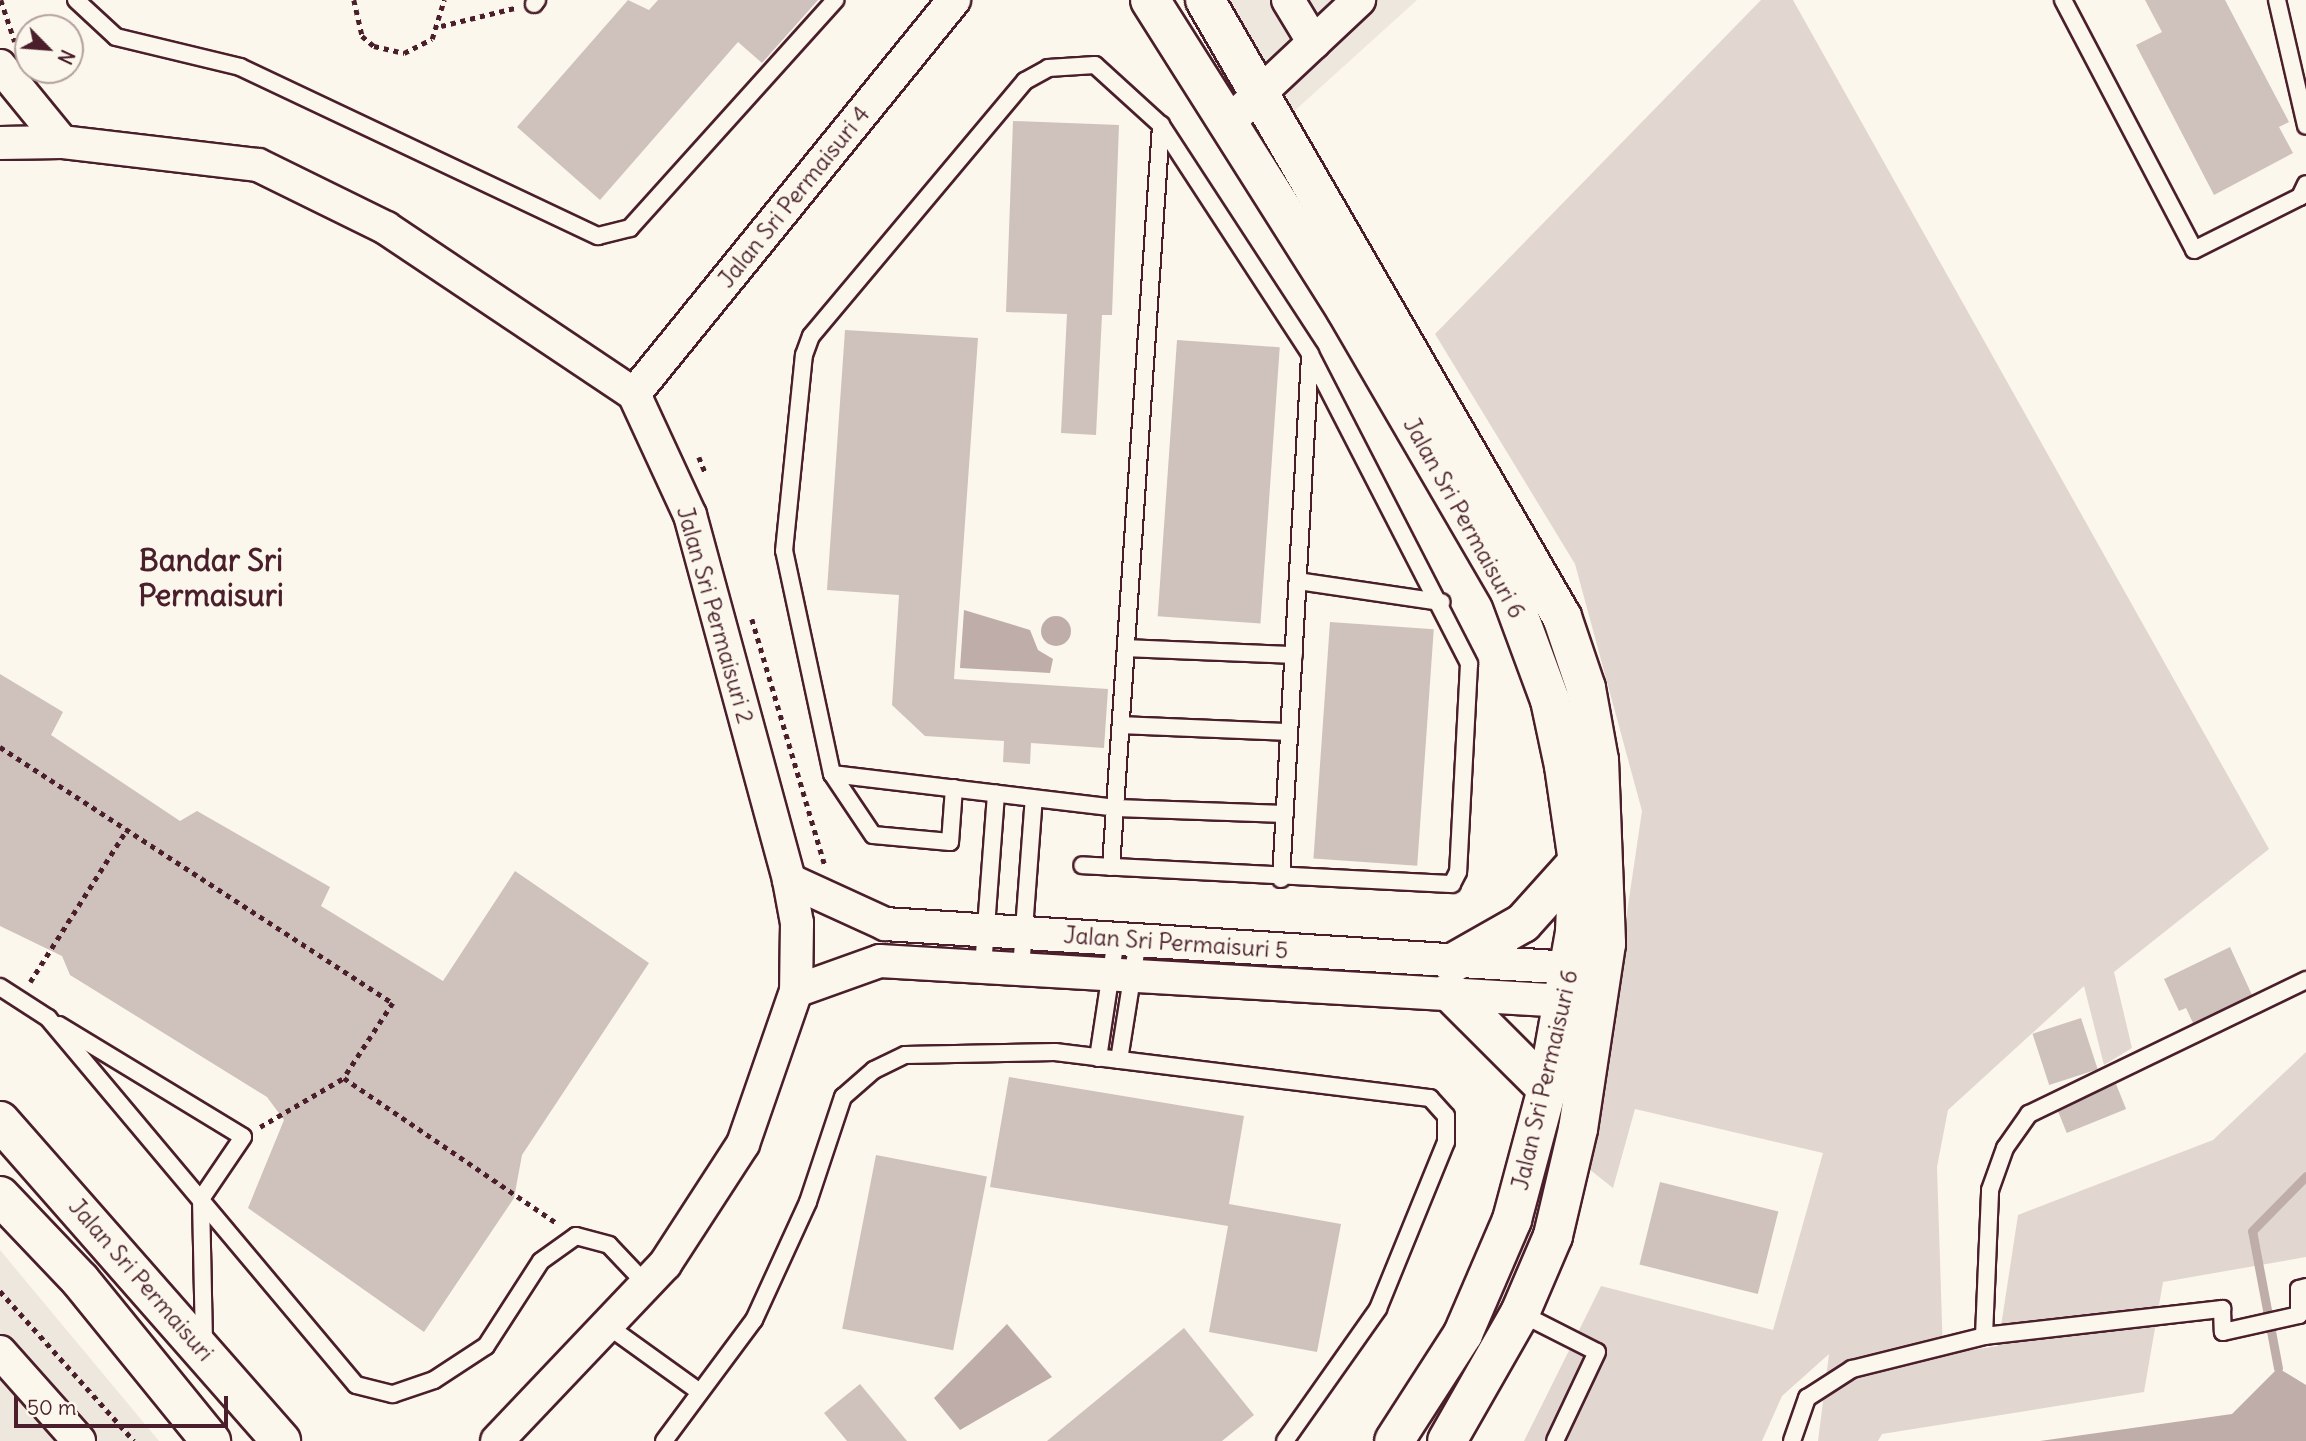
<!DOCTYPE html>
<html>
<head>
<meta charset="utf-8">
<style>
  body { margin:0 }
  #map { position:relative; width:2306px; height:1441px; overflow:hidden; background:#fbf7ec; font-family:Delius,sans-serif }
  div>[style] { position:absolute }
  .built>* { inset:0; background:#eee7de }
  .green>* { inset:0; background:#e2d7d0 }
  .water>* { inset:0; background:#bfadaa }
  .round { border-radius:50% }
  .stream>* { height:9px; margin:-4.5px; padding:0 4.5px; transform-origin:4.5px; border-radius:4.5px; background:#bfadaa }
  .building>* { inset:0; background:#cfc2bc; transform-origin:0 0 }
  .path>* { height:4.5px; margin-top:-2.25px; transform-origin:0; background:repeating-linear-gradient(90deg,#4a1f2b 0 5px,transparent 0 10px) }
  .roads { filter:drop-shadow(2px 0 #4a1f2b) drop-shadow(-2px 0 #4a1f2b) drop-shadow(0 2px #4a1f2b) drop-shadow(0 -2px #4a1f2b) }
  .lane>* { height:16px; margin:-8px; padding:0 8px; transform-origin:8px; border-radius:8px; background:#fbf7ec }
  .street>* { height:32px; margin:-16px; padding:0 16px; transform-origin:16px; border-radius:16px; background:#fbf7ec }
  .secondary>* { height:38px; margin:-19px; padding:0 19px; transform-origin:19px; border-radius:19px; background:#fbf7ec }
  span { translate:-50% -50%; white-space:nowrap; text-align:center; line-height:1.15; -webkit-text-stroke:5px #fbf7ec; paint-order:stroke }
  .street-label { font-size:23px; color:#4a1f2b }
  .district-label { font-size:30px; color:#4a1f2b; font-weight:700 }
  .north { position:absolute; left:14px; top:14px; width:70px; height:70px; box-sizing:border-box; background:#fbf7ec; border:2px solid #b4a19f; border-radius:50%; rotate:115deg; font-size:19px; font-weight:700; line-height:28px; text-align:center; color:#4a1f2b }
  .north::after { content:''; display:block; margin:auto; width:24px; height:32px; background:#4a1f2b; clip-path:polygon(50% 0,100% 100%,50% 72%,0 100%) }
  .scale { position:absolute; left:14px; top:1396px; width:214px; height:32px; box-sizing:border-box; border:4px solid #4a1f2b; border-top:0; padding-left:9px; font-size:21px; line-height:24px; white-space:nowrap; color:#4a1f2b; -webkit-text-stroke:5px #fbf7ec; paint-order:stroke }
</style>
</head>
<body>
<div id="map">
  <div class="built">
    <div style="clip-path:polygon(1222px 0,1417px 0,1291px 114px)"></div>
    <div style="clip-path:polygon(0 1250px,159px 1441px,0 1441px)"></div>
  </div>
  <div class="green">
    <div style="clip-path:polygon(1761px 0,1793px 0,2269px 849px,2114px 972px,2132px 1048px,2104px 1065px,2084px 986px,1948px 1110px,1937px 1167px,1943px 1354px,1998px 1346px,2018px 1215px,2213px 1140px,2306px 1052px,2306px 1257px,2163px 1282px,2144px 1392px,1882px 1434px,1878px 1441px,1818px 1441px,1829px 1354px,1782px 1396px,1762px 1441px,1524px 1441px,1601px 1286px,1773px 1330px,1823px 1153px,1635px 1109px,1613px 1188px,1589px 1169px,1642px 811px,1575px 564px,1435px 334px)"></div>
  </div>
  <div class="water">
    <div style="clip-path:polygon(964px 610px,1030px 630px,1038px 650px,1053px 659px,1050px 673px,960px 668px)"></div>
    <div class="round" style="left:1041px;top:616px;width:30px;height:30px"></div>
    <div style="clip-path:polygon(1007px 1324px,1052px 1377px,960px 1430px,934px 1398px)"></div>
    <div style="clip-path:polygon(2278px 1368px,2306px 1385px,2306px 1441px,2040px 1441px,2232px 1414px)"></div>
  </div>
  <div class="stream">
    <div style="left:2278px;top:1368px;width:139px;rotate:-100.7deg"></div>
    <div style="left:2252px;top:1231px;width:77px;rotate:-45.5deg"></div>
  </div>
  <div class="building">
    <div style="clip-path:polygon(628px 0,649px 10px,658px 0,818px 0,762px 63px,738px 42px,600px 200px,517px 127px)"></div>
    <div style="clip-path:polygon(2145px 0,2225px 0,2289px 122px,2279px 127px,2293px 153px,2214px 195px,2136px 45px,2162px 32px)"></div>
    <div style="clip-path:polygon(1013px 121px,1119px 125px,1112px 315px,1102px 315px,1096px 435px,1061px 433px,1067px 314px,1006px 312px)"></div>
    <div style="clip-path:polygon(845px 330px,978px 338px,954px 679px,1108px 689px,1104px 748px,1031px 743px,1030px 764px,1003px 762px,1004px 741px,925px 736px,892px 705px,899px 595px,827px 590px)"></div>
    <div style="left:1177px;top:340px;width:103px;height:277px;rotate:4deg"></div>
    <div style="left:1330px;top:622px;width:104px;height:237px;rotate:4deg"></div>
    <div style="clip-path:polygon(0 674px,63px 712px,51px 735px,180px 821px,197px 811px,330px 887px,321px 906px,443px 981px,515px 871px,649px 963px,522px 1155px,514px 1198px,424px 1332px,248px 1208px,284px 1120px,267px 1097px,70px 975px,62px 956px,0 926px)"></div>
    <div style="clip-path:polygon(2230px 947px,2252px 995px,2193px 1023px,2186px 1008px,2179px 1011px,2164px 979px)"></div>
    <div style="left:2081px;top:1018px;width:54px;height:51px;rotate:72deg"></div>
    <div style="clip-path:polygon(1009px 1077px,1244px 1116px,1229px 1204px,1341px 1224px,1317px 1352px,1209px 1332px,1228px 1226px,990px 1187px)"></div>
    <div style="left:2116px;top:1084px;width:27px;height:64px;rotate:68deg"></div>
    <div style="left:876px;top:1155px;width:113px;height:177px;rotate:11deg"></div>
    <div style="left:1660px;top:1182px;width:122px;height:85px;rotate:14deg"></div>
    <div style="clip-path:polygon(1184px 1328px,1254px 1415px,1222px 1441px,1047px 1441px)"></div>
    <div style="clip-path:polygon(860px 1384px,907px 1441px,847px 1441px,824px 1413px)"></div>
  </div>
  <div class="path">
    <div style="left:1px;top:0;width:44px;rotate:71.6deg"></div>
    <div style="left:354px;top:0;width:37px;rotate:77deg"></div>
    <div style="left:362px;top:36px;width:16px;rotate:40deg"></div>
    <div style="left:374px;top:46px;width:31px;rotate:13deg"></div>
    <div style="left:404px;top:53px;width:31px;rotate:-27deg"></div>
    <div style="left:432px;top:39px;width:41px;rotate:-72.9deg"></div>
    <div style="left:441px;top:26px;width:76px;rotate:-13.7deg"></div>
    <div style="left:699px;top:457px;width:18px;rotate:68deg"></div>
    <div style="left:752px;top:619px;width:258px;rotate:73.5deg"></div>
    <div style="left:0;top:747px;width:469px;rotate:33.1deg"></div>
    <div style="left:393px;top:1003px;width:90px;rotate:123.2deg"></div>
    <div style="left:344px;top:1078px;width:259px;rotate:34.3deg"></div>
    <div style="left:30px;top:982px;width:181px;rotate:-57.6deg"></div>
    <div style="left:260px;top:1127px;width:97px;rotate:-30.3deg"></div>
    <div style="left:0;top:1291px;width:201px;rotate:48.2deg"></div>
  </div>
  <div class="roads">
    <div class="lane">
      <div style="left:76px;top:0;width:54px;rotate:42.8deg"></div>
      <div style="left:116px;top:37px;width:128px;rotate:13.6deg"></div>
      <div style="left:240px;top:67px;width:396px;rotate:25.3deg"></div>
      <div style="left:598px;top:236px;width:33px;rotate:-14deg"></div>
      <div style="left:630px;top:228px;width:307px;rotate:-48deg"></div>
      <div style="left:2063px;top:0;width:282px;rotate:62.3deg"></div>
      <div style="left:2194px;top:250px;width:119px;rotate:-26.6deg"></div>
      <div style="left:2300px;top:197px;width:14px;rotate:-65deg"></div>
      <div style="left:2277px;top:0;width:129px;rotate:77deg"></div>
      <div style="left:534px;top:4px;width:5px;rotate:-53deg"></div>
      <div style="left:1298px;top:581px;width:145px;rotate:8.4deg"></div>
      <div style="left:1126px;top:648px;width:168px;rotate:2.4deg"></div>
      <div style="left:1121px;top:725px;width:168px;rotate:2.4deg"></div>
      <div style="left:832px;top:774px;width:286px;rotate:6.8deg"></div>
      <div style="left:1116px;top:808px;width:169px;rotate:2deg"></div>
      <div style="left:954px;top:788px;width:54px;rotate:94.2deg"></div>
      <div style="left:950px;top:842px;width:77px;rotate:-174.8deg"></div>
      <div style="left:873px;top:835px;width:73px;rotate:-123.9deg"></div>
      <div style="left:832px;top:774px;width:228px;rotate:-102.1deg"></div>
      <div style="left:784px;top:551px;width:197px;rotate:-84.2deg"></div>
      <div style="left:804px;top:355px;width:20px;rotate:-70deg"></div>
      <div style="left:811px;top:336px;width:333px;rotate:-50deg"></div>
      <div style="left:1025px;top:81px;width:26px;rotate:-29deg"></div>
      <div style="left:1048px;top:68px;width:47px;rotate:-3.7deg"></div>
      <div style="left:1095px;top:65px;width:89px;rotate:42.3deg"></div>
      <div style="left:1161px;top:125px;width:273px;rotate:56.9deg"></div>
      <div style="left:1310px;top:354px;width:348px;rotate:62.8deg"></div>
      <div style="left:1469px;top:664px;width:208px;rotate:93deg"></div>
      <div style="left:1458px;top:872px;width:13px;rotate:117deg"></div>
      <div style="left:1452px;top:884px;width:370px;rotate:-177.1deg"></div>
      <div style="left:1111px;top:867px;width:744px;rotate:-86.14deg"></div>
      <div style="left:1281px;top:879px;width:523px;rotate:-86.82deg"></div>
      <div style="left:983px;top:967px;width:174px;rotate:-85.7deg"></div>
      <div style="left:1021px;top:969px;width:171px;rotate:-85.7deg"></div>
      <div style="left:0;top:987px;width:57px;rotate:32.9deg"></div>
      <div style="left:48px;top:1018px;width:479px;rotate:50deg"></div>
      <div style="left:356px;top:1385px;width:38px;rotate:14deg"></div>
      <div style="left:393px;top:1394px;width:43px;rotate:-18.9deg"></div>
      <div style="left:434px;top:1380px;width:62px;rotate:-33.2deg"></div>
      <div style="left:486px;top:1346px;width:101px;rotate:-57.1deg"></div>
      <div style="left:541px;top:1261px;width:43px;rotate:-35.5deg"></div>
      <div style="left:576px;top:1236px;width:34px;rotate:15deg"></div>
      <div style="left:609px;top:1245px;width:54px;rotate:46.5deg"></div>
      <div style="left:59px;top:1025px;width:215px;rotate:31.3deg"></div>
      <div style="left:243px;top:1137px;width:75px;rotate:124.1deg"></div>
      <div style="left:201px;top:1199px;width:146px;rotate:88.8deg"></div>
      <div style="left:1098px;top:1058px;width:120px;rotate:-81.4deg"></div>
      <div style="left:1119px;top:1060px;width:121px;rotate:-81deg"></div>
      <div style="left:1520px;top:1313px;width:86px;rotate:26.9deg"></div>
      <div style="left:1597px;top:1352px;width:98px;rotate:115.3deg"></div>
      <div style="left:608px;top:1326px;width:113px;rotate:35.7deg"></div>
      <div style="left:1984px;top:1336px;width:146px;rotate:-87.6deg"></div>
      <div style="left:1990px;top:1190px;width:45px;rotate:-70.3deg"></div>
      <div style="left:2005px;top:1148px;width:42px;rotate:-54.8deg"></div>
      <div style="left:2029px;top:1114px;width:308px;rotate:-25.8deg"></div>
      <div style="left:664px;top:1441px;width:151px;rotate:-53.4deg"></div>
      <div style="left:754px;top:1320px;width:130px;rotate:-65.4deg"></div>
      <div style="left:808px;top:1202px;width:111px;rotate:-71.6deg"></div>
      <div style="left:843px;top:1097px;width:41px;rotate:-41.1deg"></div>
      <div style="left:874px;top:1070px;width:34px;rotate:-26deg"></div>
      <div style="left:905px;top:1055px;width:150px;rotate:-1.1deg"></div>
      <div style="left:1055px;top:1052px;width:378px;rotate:7deg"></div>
      <div style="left:1430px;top:1098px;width:24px;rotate:48deg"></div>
      <div style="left:1446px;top:1116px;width:26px;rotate:90deg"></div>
      <div style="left:1446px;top:1142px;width:180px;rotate:112.2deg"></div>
      <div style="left:1378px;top:1309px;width:161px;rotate:125.2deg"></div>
      <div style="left:1792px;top:1441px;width:46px;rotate:-70.8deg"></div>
      <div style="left:1807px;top:1398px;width:54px;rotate:-32.8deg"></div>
      <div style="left:1852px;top:1369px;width:136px;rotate:-14deg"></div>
      <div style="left:1984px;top:1336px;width:240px;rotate:-6.5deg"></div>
      <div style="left:2222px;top:1309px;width:23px;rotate:88deg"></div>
      <div style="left:2223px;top:1332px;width:78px;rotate:-12.6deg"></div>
      <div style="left:2299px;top:1315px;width:26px;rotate:-90deg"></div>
      <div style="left:2299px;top:1289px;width:7px;rotate:-16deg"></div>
    </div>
    <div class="street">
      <div style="left:1288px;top:0;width:50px;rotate:58.8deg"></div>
      <div style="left:0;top:66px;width:98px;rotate:50.8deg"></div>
      <div style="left:1228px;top:123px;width:180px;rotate:-43.2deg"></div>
      <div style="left:0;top:143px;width:62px;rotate:-0.9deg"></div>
      <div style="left:62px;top:142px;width:197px;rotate:6.7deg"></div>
      <div style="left:258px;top:165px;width:143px;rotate:26.2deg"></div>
      <div style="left:386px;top:228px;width:298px;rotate:33.8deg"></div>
      <div style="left:634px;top:394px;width:133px;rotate:65.2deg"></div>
      <div style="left:690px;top:515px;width:378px;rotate:74.8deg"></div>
      <div style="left:789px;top:880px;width:44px;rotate:79.5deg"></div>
      <div style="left:797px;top:923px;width:68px;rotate:90.8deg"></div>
      <div style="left:796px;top:991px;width:162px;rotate:109.1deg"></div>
      <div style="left:743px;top:1144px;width:143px;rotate:123deg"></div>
      <div style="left:665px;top:1264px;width:244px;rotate:133.5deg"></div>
      <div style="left:634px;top:394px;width:508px;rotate:-50.92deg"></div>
      <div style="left:789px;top:880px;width:106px;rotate:24.6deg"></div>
      <div style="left:885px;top:924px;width:687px;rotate:3.67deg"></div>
      <div style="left:796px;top:991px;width:89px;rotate:-19.7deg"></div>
      <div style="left:880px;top:961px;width:687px;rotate:3.34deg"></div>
      <div style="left:0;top:1352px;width:119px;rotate:48.4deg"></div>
    </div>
    <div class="secondary">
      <div style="left:1150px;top:0;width:367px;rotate:57.7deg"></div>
      <div style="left:1346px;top:310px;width:326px;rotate:59.8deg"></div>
      <div style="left:1510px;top:592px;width:115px;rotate:69.7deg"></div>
      <div style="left:1550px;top:700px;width:67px;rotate:78deg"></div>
      <div style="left:1564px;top:766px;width:97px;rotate:81.7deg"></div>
      <div style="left:1578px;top:862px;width:70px;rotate:92.5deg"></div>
      <div style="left:1575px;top:932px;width:159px;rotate:100.1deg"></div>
      <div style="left:1547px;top:1089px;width:136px;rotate:105deg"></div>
      <div style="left:1512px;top:1220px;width:124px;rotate:113.3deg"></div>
      <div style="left:1463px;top:1334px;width:127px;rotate:122.8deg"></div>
      <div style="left:1205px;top:0;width:713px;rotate:59.95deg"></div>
      <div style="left:1562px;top:617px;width:75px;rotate:71.3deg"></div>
      <div style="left:1586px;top:688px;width:73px;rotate:79.8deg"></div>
      <div style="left:1599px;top:760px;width:184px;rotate:87.8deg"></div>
      <div style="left:1606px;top:944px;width:187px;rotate:98.6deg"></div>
      <div style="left:1578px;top:1129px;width:110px;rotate:103.2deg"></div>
      <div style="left:1553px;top:1236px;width:84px;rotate:113.2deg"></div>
      <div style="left:1520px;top:1313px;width:147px;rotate:119.7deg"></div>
      <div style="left:1456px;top:961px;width:77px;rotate:-29.6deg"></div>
      <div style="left:1523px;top:923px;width:82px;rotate:-48deg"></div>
      <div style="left:1450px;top:992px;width:137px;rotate:45deg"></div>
      <div style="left:0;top:1121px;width:426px;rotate:48.7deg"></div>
      <div style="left:0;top:1196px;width:116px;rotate:46.4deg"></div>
      <div style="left:80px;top:1280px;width:208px;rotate:50.9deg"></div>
    </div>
  </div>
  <div class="street-label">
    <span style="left:794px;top:197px;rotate:-51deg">Jalan Sri Permaisuri 4</span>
    <span style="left:1464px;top:518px;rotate:61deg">Jalan Sri Permaisuri 6</span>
    <span style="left:715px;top:615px;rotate:74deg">Jalan Sri Permaisuri 2</span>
    <span style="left:1176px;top:943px;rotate:4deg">Jalan Sri Permaisuri 5</span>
    <span style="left:1545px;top:1080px;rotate:-77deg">Jalan Sri Permaisuri 6</span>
    <span style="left:141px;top:1280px;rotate:49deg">Jalan Sri Permaisuri</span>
  </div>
  <div class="district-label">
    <span style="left:211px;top:577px">Bandar Sri<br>Permaisuri</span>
  </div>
  <div class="north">N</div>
  <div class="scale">50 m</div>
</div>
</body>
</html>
